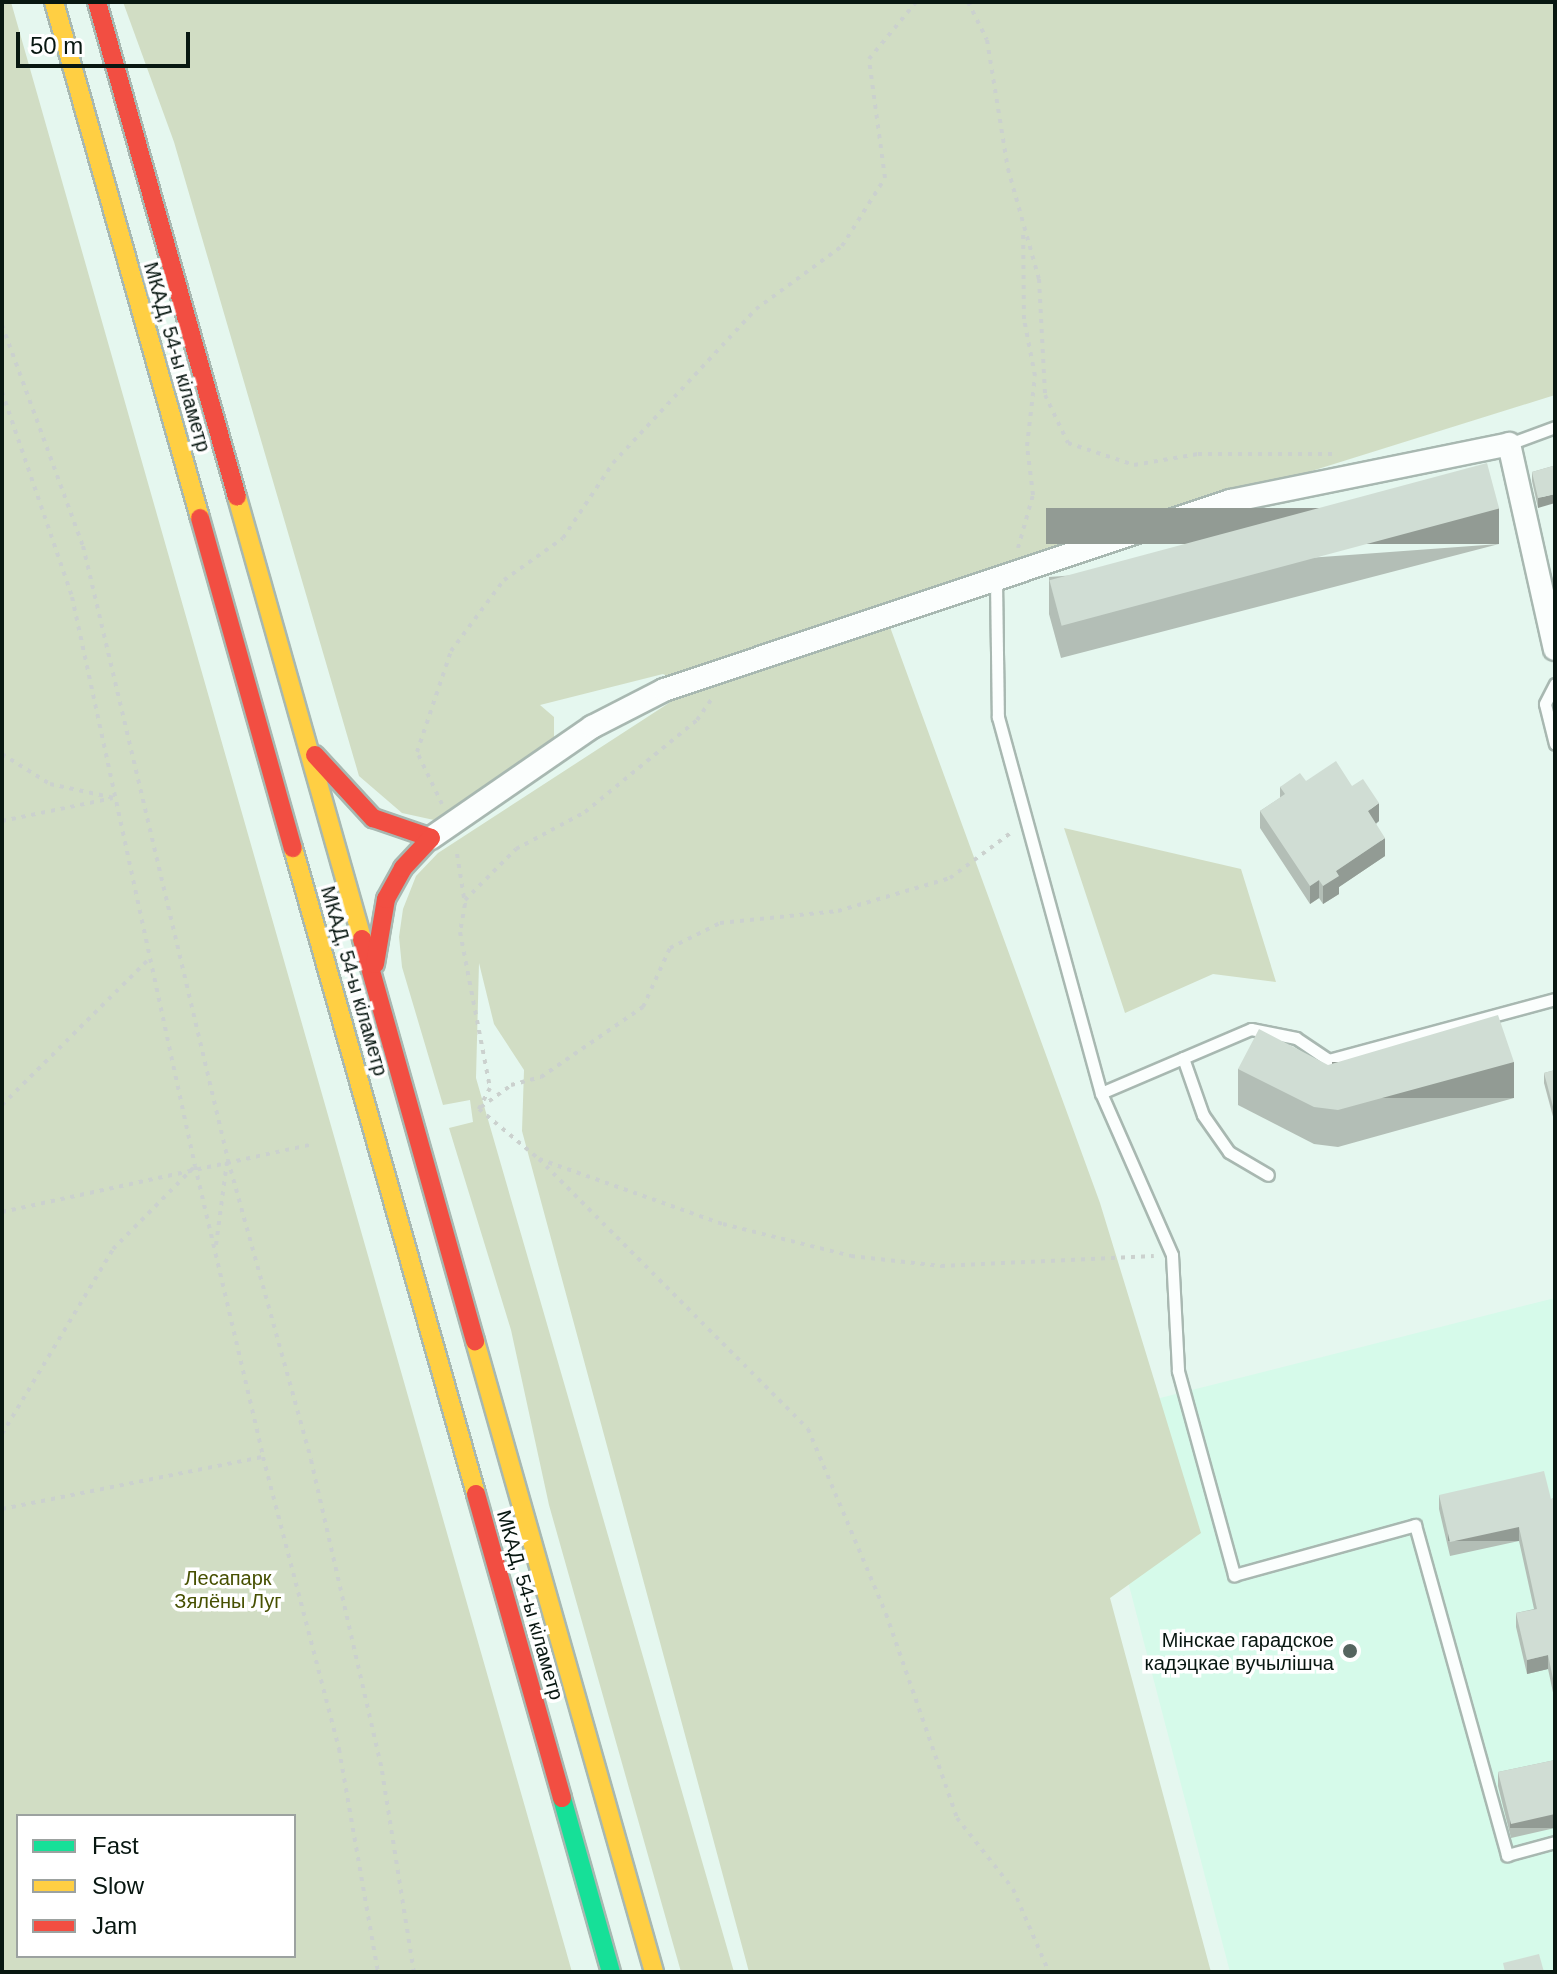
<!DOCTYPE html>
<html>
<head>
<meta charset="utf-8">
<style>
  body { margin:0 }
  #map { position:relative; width:1557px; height:1974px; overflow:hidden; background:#e5f7ef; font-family:Arial,sans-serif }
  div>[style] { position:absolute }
  .built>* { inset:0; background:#d6faea }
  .green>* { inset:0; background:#d1ddc4 }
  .path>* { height:4px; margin-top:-2px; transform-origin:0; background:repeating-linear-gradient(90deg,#cbd1ce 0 4px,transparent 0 10px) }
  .roads { filter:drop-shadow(2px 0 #a8b8b1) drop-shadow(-2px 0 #a8b8b1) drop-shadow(0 2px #a8b8b1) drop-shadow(0 -2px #a8b8b1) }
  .lane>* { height:11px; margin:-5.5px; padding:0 5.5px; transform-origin:5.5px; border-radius:5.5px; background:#fbfefd }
  .street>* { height:22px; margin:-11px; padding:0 11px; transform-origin:11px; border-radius:11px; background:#fbfefd }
  .fast>* { height:18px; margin:-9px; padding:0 9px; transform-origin:9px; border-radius:9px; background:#16e098 }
  .slow>* { height:18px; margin:-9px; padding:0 9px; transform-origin:9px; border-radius:9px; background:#ffcf43 }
  .jam>* { height:18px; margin:-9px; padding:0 9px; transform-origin:9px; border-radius:9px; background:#f24e42 }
  .wall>* { inset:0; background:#b3beb6 }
  .shaded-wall>* { inset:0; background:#929b94; transform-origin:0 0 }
  .building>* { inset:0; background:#d0ddd4; transform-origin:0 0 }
  .dots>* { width:22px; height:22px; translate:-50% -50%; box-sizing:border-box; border:4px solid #fff; border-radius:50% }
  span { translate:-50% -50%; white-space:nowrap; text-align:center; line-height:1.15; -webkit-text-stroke:7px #fff; paint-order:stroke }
  .street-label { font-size:20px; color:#081711 }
  .park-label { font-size:20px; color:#475002 }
  .poi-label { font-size:20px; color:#081711 }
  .right { translate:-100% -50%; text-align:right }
  .frame { position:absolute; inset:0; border:4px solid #081711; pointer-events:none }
  .legend { position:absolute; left:16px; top:1814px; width:280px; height:144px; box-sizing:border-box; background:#fff; border:2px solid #9ca2a0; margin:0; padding:10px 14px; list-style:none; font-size:24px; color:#081711 }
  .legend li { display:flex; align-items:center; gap:16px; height:40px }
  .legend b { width:40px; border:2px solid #9ca2a0 }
  .scale { position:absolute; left:16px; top:32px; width:174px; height:36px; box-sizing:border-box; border:4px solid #081711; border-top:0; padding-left:10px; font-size:24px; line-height:28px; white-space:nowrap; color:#081711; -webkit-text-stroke:6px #fff; paint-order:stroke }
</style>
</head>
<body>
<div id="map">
  <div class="built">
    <div style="clip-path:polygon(1555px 1298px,1555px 1972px,1230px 1972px,1085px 1417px)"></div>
  </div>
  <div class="green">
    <div style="clip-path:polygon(evenodd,2px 2px,11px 2px,572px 1972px,2px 1972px,2px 2px,18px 1816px,294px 1816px,294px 1956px,18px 1956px,18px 1816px)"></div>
    <div style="clip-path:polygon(123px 2px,1555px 2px,1555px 395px,882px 605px,1100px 1203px,1201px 1533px,1110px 1598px,1211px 1972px,749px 1972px,522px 1131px,524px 1070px,494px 1024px,479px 963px,476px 1078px,734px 1972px,681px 1972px,549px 1505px,511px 1330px,449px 1128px,473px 1122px,470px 1100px,443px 1105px,402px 967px,399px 937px,403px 909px,416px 876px,438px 853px,692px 688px,663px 674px,540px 705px,554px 717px,554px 739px,434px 820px,402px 813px,359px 776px,174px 142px)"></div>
    <div style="clip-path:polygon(1064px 828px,1241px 869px,1276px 982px,1213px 974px,1125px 1013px)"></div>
  </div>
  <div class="path">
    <div style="left:968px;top:2px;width:42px;rotate:63.4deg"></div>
    <div style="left:987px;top:40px;width:131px;rotate:80.8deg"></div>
    <div style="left:1008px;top:169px;width:114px;rotate:74.3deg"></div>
    <div style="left:1039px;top:279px;width:116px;rotate:87deg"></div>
    <div style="left:1045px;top:395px;width:53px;rotate:64.4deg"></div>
    <div style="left:1068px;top:443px;width:70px;rotate:18.4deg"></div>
    <div style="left:1134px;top:465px;width:65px;rotate:-9.8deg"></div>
    <div style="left:1198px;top:454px;width:138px"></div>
    <div style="left:2px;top:325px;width:235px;rotate:69.9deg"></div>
    <div style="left:83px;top:546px;width:631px;rotate:76.71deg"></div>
    <div style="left:228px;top:1160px;width:311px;rotate:74.5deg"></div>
    <div style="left:311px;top:1460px;width:319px;rotate:77.1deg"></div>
    <div style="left:382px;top:1771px;width:204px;rotate:81deg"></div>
    <div style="left:2px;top:392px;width:217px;rotate:71.1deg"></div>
    <div style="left:72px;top:597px;width:582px;rotate:77.8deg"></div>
    <div style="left:195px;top:1166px;width:299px;rotate:76.8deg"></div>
    <div style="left:263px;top:1457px;width:302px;rotate:75.4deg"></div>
    <div style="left:339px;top:1749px;width:226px;rotate:80.1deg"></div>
    <div style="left:1018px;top:548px;width:55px;rotate:-74.2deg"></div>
    <div style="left:1033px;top:495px;width:49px;rotate:-97deg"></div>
    <div style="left:1027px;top:446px;width:70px;rotate:-83.5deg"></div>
    <div style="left:1035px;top:376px;width:58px;rotate:-100.9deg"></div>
    <div style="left:1024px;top:319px;width:90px;rotate:-90.6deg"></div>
    <div style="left:2px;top:754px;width:57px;rotate:32deg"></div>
    <div style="left:50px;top:784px;width:66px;rotate:12.2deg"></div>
    <div style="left:442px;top:804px;width:58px;rotate:-115.7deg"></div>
    <div style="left:417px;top:752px;width:107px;rotate:-71.4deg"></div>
    <div style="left:451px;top:651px;width:89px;rotate:-53.3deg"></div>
    <div style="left:504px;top:580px;width:72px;rotate:-35.4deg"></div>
    <div style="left:563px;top:538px;width:90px;rotate:-56.3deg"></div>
    <div style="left:613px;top:463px;width:210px;rotate:-47.1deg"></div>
    <div style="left:756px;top:309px;width:107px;rotate:-36.2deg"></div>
    <div style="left:842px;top:246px;width:80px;rotate:-57.7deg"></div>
    <div style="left:885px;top:178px;width:120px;rotate:-97.7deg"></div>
    <div style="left:869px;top:59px;width:74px;rotate:-50.5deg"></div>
    <div style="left:2px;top:821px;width:113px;rotate:-11.7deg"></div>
    <div style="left:457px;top:854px;width:51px;rotate:80.9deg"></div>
    <div style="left:465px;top:904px;width:28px;rotate:100deg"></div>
    <div style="left:460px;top:932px;width:159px;rotate:79.1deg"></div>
    <div style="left:490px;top:1088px;width:24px;rotate:118deg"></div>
    <div style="left:465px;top:900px;width:72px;rotate:-45deg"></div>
    <div style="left:516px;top:849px;width:78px;rotate:-28.2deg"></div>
    <div style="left:585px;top:812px;width:145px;rotate:-39.4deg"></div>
    <div style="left:697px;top:720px;width:28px;rotate:-55deg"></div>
    <div style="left:2px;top:1105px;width:207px;rotate:-44.8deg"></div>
    <div style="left:481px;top:1107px;width:37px;rotate:-36deg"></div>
    <div style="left:511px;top:1085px;width:31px;rotate:-15deg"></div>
    <div style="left:541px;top:1077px;width:124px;rotate:-34.5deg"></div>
    <div style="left:643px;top:1007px;width:65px;rotate:-65.4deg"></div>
    <div style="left:670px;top:948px;width:56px;rotate:-26.6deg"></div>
    <div style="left:720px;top:923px;width:119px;rotate:-5.8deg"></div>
    <div style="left:838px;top:911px;width:117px;rotate:-16.4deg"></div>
    <div style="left:950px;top:878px;width:79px;rotate:-36.7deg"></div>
    <div style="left:479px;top:1109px;width:78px;rotate:39.8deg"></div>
    <div style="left:539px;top:1159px;width:195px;rotate:19.5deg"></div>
    <div style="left:723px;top:1224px;width:132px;rotate:14deg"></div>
    <div style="left:851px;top:1256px;width:91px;rotate:6.3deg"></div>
    <div style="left:941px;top:1266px;width:213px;rotate:-2.7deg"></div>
    <div style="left:539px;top:1159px;width:381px;rotate:45.1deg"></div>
    <div style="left:808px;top:1429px;width:201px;rotate:67.1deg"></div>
    <div style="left:886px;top:1614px;width:216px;rotate:70.8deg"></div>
    <div style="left:957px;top:1818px;width:90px;rotate:51.7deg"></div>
    <div style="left:1013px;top:1889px;width:90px;rotate:66.6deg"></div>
    <div style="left:2px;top:1212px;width:315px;rotate:-12.3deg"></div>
    <div style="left:216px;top:1245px;width:84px;rotate:-82.5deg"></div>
    <div style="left:2px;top:1434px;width:216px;rotate:-59deg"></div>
    <div style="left:113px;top:1249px;width:117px;rotate:-45.3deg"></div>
    <div style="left:2px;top:1509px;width:265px;rotate:-11.3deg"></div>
  </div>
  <div class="roads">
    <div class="lane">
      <div style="left:1509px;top:444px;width:49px;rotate:-20.3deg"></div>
      <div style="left:996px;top:581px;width:136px;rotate:89.2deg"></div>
      <div style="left:998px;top:717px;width:390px;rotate:74.7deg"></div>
      <div style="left:1101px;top:1093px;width:177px;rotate:66.3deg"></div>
      <div style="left:1172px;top:1255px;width:116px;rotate:87deg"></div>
      <div style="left:1178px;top:1371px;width:212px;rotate:74.6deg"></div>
      <div style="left:1234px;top:1575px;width:188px;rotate:-15.4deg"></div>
      <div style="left:1415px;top:1525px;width:343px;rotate:74.4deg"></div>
      <div style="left:1507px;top:1855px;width:50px;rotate:-15.2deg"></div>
      <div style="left:1555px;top:684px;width:22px;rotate:117deg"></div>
      <div style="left:1545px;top:704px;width:41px;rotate:76deg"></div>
      <div style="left:1183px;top:1058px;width:60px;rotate:70.7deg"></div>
      <div style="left:1203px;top:1115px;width:45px;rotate:54.9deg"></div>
      <div style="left:1229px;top:1152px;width:45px;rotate:30.5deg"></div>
      <div style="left:1101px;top:1093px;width:163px;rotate:-23.1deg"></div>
      <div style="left:1251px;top:1029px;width:46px;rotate:11.3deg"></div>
      <div style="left:1296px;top:1038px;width:40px;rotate:34deg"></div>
      <div style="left:1329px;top:1060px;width:234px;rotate:-15.1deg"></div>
    </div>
    <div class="street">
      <div style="left:431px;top:838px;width:196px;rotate:-34.6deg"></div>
      <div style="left:592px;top:727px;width:81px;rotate:-27.2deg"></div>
      <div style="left:664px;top:690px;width:597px;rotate:-18.47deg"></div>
      <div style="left:1230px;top:501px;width:285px;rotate:-11.5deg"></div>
      <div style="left:1509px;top:444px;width:210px;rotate:77.4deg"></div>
    </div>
    <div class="fast">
      <div style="left:562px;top:1798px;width:181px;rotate:74.3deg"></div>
    </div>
    <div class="slow">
      <div style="left:54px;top:2px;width:536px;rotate:74.2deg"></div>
      <div style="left:237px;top:497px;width:459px;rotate:74.2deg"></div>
      <div style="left:293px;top:848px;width:671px;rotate:74.18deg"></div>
      <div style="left:475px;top:1341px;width:656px;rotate:74.16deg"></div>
    </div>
    <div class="jam">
      <div style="left:97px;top:2px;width:514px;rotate:74.21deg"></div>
      <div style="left:200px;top:518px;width:343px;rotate:74.3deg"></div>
      <div style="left:315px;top:755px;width:86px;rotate:47.4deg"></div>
      <div style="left:373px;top:818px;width:61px;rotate:19deg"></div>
      <div style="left:362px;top:939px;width:418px;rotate:74.3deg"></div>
      <div style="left:375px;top:964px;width:66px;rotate:-80.4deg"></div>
      <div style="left:386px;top:899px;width:35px;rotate:-61deg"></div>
      <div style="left:403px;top:868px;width:41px;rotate:-47deg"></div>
      <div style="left:476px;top:1494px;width:316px;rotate:74.2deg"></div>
    </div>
  </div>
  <div class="wall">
    <div style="clip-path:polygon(1553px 466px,1538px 508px,1532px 481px,1532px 472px)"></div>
    <div style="clip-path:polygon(1499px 544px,1061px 658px,1049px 614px,1049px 577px)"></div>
    <div style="clip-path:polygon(1306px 781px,1352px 786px,1379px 821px,1376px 824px,1385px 856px,1339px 887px,1339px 894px,1323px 904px,1319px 898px,1310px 904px,1260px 828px,1260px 811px,1280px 798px,1280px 787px)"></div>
    <div style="clip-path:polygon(1328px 1065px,1514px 1098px,1338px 1147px,1314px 1144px,1238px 1105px,1238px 1069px)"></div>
    <div style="clip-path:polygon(1555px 1070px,1555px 1124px,1544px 1083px,1544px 1073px)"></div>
    <div style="clip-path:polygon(1439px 1495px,1551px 1499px,1555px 1498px,1555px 1702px,1548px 1669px,1527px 1674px,1516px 1627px,1516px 1613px,1534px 1609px,1519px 1541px,1450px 1556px,1439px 1509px)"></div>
    <div style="clip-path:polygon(1555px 1760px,1555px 1828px,1511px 1838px,1498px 1786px,1498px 1772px)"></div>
  </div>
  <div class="shaded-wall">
    <div style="clip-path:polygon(1555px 494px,1555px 503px,1538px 508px,1538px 498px)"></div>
    <div style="left:1499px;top:508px;width:36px;height:453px;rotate:90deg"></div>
    <div style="clip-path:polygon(1379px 803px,1379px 821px,1368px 829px,1368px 811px)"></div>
    <div style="clip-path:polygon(1385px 838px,1385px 856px,1339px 887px,1339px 894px,1323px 904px,1323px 886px,1336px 871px)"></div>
    <div style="clip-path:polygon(1319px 880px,1319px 898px,1310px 904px,1310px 886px)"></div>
    <div style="left:1514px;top:1062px;width:36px;height:182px;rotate:90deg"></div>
    <div style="left:1519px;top:1527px;width:14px;height:71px;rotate:90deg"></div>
    <div style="clip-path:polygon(1548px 1655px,1548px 1669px,1527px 1674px,1527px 1660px)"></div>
    <div style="left:1555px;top:1814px;width:14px;height:45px;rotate:90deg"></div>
  </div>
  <div class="building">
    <div style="left:1487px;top:463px;width:47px;height:453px;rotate:75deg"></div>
    <div style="clip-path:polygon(1553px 466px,1555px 472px,1555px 494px,1538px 498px,1532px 472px)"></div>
    <div style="clip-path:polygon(1336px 761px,1352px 786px,1363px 779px,1379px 803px,1368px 811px,1385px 838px,1336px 871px,1339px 876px,1323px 886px,1319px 880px,1310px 886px,1260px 811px,1285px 794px,1280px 787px,1300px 773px,1306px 781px)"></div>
    <div style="clip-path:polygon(1498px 1015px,1514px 1062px,1338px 1110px,1314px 1107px,1238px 1069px,1259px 1029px,1328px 1065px)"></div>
    <div style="clip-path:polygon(1555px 1070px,1555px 1114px,1544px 1073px)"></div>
    <div style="clip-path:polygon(1544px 1471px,1551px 1499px,1555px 1498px,1555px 1688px,1548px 1655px,1527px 1660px,1516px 1613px,1537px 1609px,1519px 1527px,1450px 1542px,1439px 1495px)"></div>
    <div style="clip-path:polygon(1555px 1760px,1555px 1814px,1511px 1824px,1498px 1772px)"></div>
    <div style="clip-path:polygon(1539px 1954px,1544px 1972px,1505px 1972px,1503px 1963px)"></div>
  </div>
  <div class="dots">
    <div style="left:1350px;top:1651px;background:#55655f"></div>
  </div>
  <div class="street-label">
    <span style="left:177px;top:357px;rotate:74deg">МКАД, 54-ы кіламетр</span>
    <span style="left:354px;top:981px;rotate:74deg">МКАД, 54-ы кіламетр</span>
    <span style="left:530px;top:1605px;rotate:74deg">МКАД, 54-ы кіламетр</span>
  </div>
  <div class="park-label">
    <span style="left:228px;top:1590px">Лесапарк<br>Зялёны Луг</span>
  </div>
  <div class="poi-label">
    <span class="right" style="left:1334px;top:1652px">Мінскае гарадское<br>кадэцкае вучылішча</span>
  </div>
  <div class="frame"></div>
  <ul class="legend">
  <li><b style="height:10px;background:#16e098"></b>Fast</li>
  <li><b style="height:10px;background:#ffcf43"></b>Slow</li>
  <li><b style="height:10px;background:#f24e42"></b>Jam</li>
  </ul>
  <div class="scale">50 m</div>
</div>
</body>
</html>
